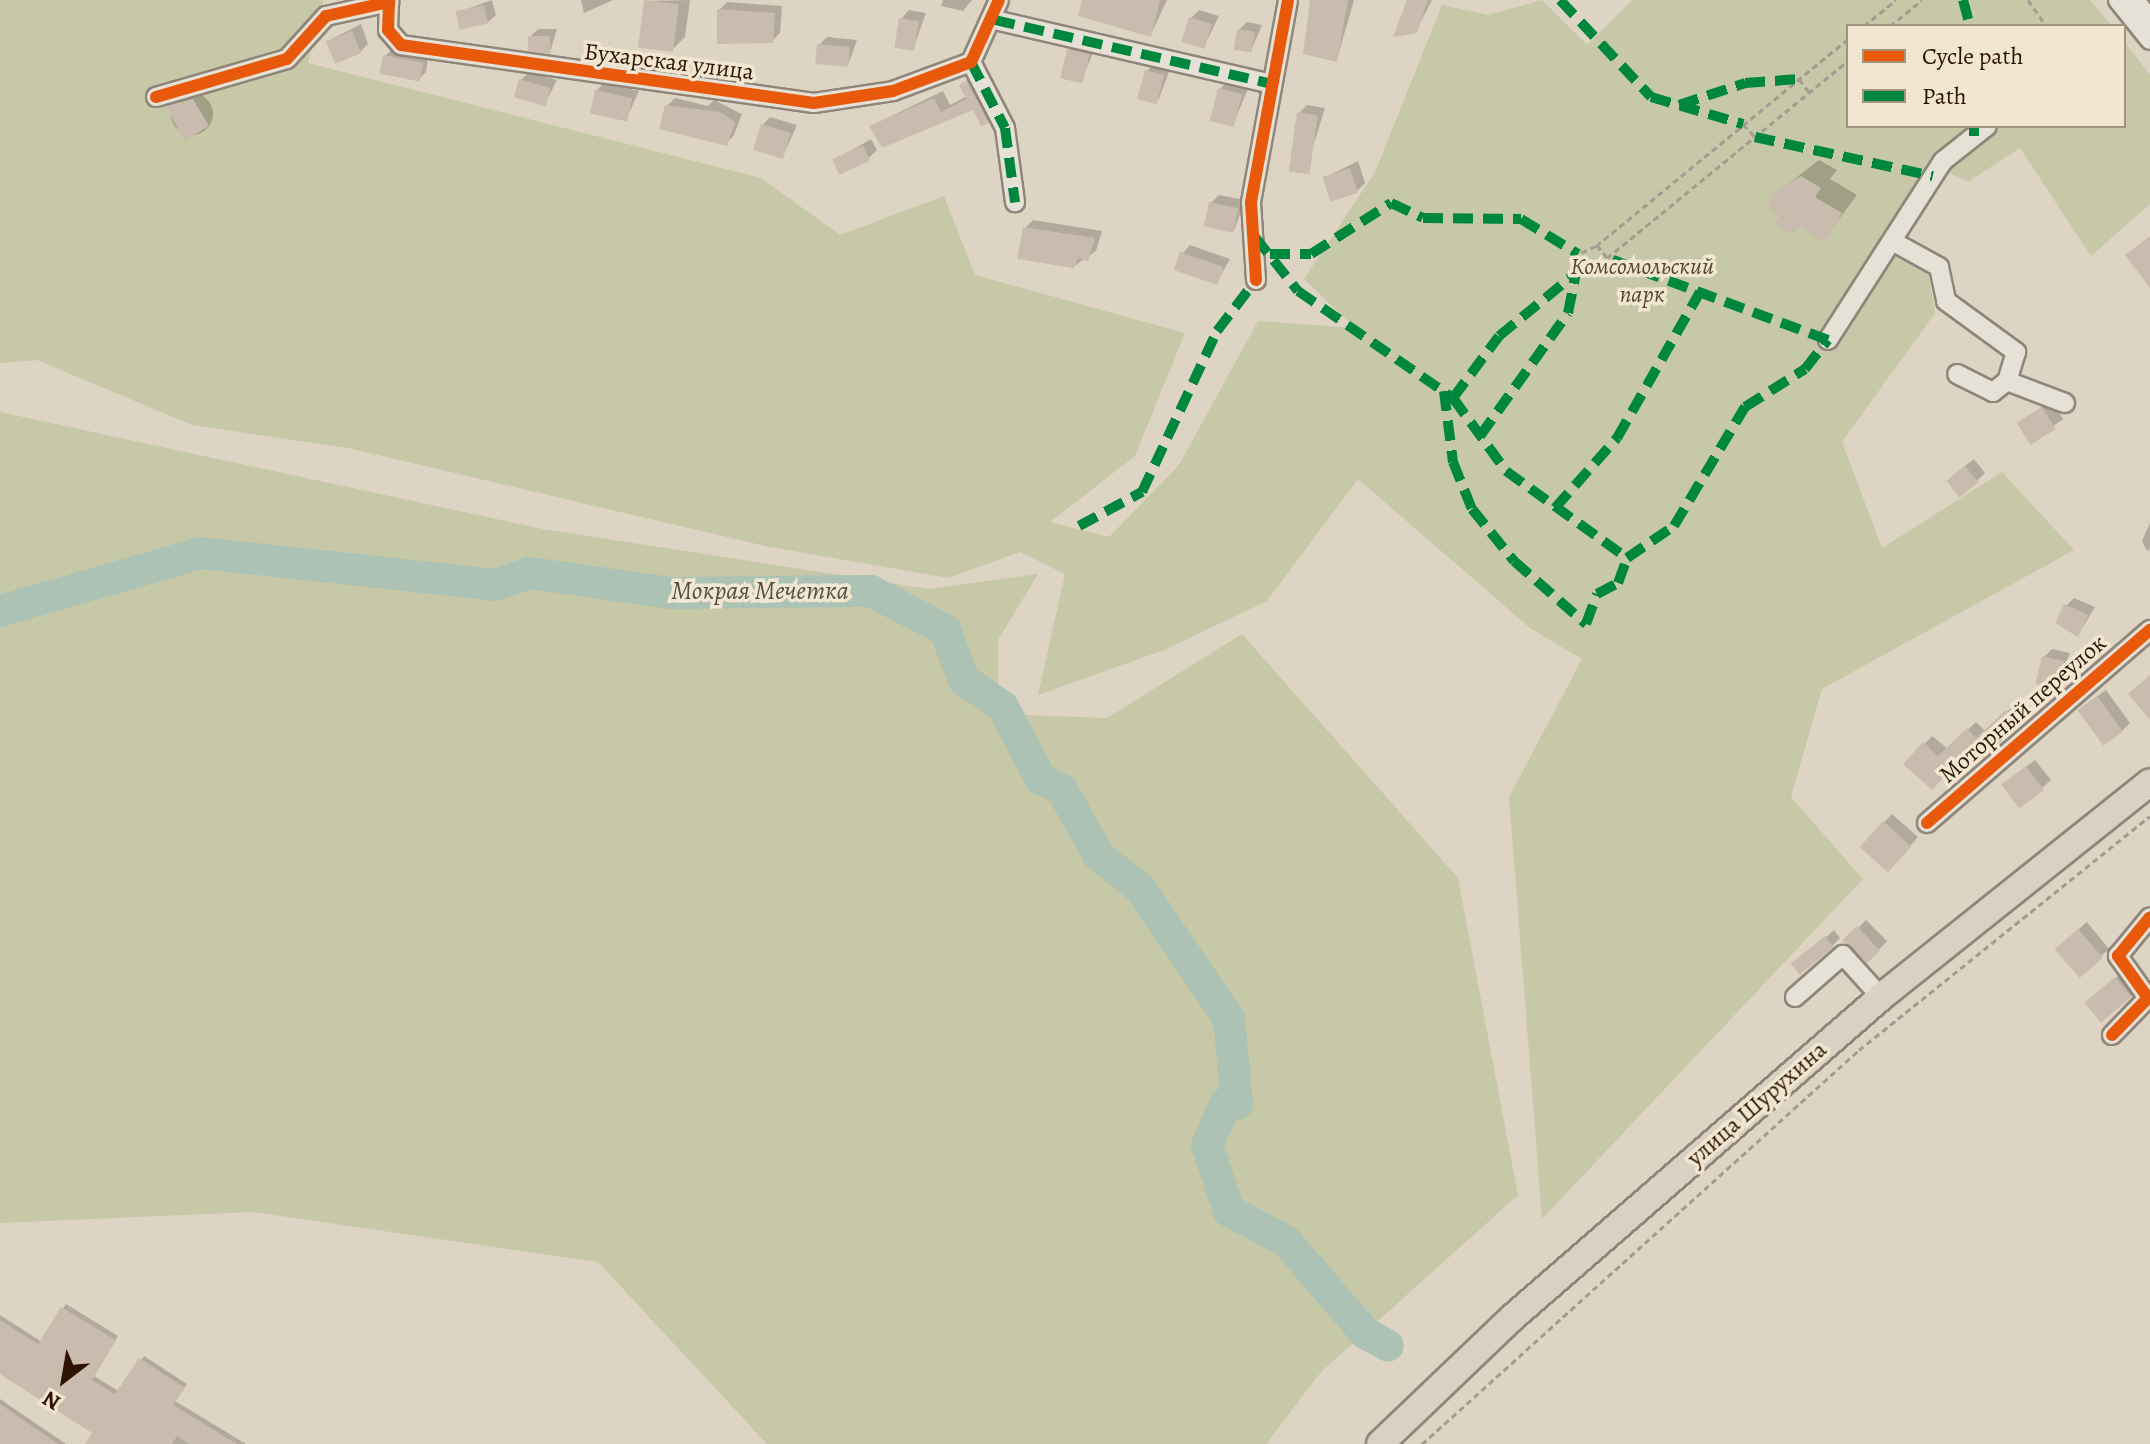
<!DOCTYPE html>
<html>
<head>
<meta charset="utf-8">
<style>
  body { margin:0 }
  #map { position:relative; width:2150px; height:1444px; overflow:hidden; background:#ded4c3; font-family:Alegreya,serif }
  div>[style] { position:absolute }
  .green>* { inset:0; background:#c7c8a7 }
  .shadow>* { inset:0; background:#0003; transform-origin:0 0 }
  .round { border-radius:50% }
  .river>* { height:32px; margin:-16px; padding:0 16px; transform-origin:16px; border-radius:16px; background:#acc2b4 }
  .building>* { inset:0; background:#cabbaf; transform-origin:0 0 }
  .path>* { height:3px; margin-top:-1.5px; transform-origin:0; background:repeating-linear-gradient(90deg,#a29b92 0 6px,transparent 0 10px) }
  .roads { filter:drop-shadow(2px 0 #8f8579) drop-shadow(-2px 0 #8f8579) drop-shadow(0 2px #8f8579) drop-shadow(0 -2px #8f8579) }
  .minor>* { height:18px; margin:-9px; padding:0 9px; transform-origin:9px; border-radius:9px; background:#e6e1d7 }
  .highway>* { height:26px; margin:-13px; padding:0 13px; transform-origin:13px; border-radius:13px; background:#d9d1c3 }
  .quiet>* { height:10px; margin-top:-5px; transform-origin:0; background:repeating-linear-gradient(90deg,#00873e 0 20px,transparent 0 30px) }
  .cycleway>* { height:12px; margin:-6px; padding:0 6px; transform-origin:6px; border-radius:6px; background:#e8590c }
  span { translate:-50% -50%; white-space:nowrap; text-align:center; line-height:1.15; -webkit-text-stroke:7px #f1e6d1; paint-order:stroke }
  .street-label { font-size:24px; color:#2e1400 }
  .park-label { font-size:24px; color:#56472b; font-style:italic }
  .water-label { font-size:26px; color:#534e3d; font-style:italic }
  .legend { position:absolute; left:1846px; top:24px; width:280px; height:104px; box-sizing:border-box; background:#f1e6d1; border:2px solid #a3927d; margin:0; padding:10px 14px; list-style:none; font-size:24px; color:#2e1400 }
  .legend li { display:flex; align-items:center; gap:16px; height:40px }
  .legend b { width:40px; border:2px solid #a3927d }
  .north { position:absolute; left:24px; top:1340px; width:80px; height:80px; -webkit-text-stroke:6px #f1e6d1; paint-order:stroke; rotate:211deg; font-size:22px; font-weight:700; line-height:32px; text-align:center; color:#2e1400 }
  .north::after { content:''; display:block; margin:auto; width:28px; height:36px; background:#2e1400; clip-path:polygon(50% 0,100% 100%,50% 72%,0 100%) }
</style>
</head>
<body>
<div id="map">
  <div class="green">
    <div style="clip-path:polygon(0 0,324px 0,308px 63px,761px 178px,840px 235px,944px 196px,975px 275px,1185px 333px,1135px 456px,1050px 522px,1109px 537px,1179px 465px,1258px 321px,1355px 328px,1304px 279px,1375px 172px,1442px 5px,1488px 15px,1542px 0,1587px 45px,1632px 0,2090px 0,2112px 26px,1848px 26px,1848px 126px,2124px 126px,2124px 41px,2150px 75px,2150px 204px,2091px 256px,2020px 148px,1968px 182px,1932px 164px,1882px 244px,1929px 276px,1935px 313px,1842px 442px,1882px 548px,2002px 472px,2074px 550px,1822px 689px,1791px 797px,1863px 879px,1542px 1219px,1509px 797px,1582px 659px,1530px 628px,1358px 479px,1267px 601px,1164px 650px,1038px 695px,1065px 574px,1020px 552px,948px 578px,765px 546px,348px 448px,192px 425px,37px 360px,0 363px)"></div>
    <div style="clip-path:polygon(0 412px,543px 529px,929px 589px,1038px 574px,998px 640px,998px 714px,1107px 718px,1242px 634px,1458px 878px,1518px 1195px,1321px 1372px,1266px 1444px,767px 1444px,598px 1262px,253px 1212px,0 1223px)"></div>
  </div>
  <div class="shadow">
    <div style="clip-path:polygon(492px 0,496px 15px,487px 23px,458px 12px)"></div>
    <div style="clip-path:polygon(581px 0,613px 0,584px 13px)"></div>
    <div style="clip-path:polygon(690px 0,685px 37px,672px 50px,646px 1px)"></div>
    <div style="clip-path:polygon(943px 0,972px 0,963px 11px,941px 6px)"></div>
    <div style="clip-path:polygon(1084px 0,1167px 0,1151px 34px)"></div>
    <div style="clip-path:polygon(1313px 0,1354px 0,1337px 59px)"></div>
    <div style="clip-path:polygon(1409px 0,1432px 0,1416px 31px)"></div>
    <div style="clip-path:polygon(727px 2px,782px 6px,780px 33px,772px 41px,719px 10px)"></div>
    <div style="clip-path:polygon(909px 10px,926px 13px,913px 49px,901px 19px)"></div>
    <div style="clip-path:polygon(1199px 10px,1219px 16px,1204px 47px,1191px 18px)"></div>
    <div style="clip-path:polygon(1247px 22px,1262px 25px,1251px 51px,1239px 30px)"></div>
    <div style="clip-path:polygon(361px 24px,368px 44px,360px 52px,328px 41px)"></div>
    <div style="clip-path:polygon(538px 29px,557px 29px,550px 52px,530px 37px)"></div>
    <div style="clip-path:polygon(827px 37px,857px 40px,848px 65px,819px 45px)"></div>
    <div style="clip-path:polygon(1077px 42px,1096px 46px,1081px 81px,1069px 50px)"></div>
    <div style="clip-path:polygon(391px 50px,428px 57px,426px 72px,420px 78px,385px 56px)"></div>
    <div style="clip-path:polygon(1155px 63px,1171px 67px,1158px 101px,1147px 71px)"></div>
    <div style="clip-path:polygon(529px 72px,557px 80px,545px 104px,521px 80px)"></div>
    <div style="clip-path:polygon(970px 77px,996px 113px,988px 121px,974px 108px,871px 126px,943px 91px,950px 105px,967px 96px,962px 85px)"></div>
    <div style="clip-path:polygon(1228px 81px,1249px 86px,1233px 125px,1220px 89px)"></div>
    <div style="clip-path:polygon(604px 83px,639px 91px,626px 120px,596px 91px)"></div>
    <div class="round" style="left:171px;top:93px;width:42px;height:42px"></div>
    <div style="clip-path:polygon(675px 98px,708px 106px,714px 100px,742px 114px,734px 135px,726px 144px,667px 106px)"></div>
    <div style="clip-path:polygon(1307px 105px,1325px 108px,1305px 173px,1299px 113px)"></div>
    <div style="clip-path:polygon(770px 117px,797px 125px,783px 156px,762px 126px)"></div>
    <div style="clip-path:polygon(871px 139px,877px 150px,869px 158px,835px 160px)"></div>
    <div style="clip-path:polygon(1819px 160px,1837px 170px,1830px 179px,1857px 195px,1824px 239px,1800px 225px,1792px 233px,1775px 194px)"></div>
    <div style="clip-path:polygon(1358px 161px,1365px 183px,1357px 191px,1324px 178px)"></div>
    <div style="clip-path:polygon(1219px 195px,1245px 200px,1234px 231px,1211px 203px)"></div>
    <div style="clip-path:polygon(1033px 220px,1102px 231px,1096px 251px,1074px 266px,1025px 228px)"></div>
    <div style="clip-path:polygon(1190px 245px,1230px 259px,1217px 282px,1182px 254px)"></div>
    <div style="left:2051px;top:401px;width:22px;height:39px;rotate:56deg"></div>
    <div style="clip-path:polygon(1974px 459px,1985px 473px,1977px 481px,1956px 473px)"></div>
    <div style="clip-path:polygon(2150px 523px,2150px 549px,2147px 551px,2142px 541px)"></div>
    <div style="clip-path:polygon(2074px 598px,2095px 607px,2078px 635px,2066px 606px)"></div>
    <div style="clip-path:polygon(2052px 649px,2070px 653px,2056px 687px,2044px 657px)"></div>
    <div style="clip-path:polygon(2106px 690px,2130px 723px,2122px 731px,2089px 702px)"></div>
    <div style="clip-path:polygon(2016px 703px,2027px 715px,2019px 723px,1964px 753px,1906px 764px,1932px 736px,1948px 749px,1976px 722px,1986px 732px)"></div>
    <div style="clip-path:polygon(2035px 760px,2051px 780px,2021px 806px,2013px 777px)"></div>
    <div style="clip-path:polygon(1892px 814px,1918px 837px,1896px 862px,1862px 846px)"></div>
    <div style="left:1866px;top:920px;width:30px;height:29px;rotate:45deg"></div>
    <div style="clip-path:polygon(2087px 922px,2109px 949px,2101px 956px,2065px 941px)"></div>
    <div style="clip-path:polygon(1834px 930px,1840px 938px,1832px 946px,1795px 966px)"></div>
    <div style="left:2124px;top:971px;width:23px;height:48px;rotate:49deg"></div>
    <div style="clip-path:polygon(66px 1304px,118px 1336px,94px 1376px,120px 1392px,144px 1356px,187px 1384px,175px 1401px,246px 1444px,87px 1444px,94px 1432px,0 1371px,0 1315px,42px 1342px)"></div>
    <div style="clip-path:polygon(0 1399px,66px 1444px,0 1444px)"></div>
  </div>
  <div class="river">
    <div style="left:0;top:611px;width:209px;rotate:-16.1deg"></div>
    <div style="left:201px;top:553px;width:296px;rotate:6.2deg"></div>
    <div style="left:495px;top:585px;width:37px;rotate:-19deg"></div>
    <div style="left:530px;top:573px;width:142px;rotate:8.1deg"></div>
    <div style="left:671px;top:593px;width:200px;rotate:-0.6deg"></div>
    <div style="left:871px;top:591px;width:84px;rotate:27.8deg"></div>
    <div style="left:945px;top:630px;width:53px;rotate:69.2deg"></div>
    <div style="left:964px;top:680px;width:47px;rotate:34.7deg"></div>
    <div style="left:1003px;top:707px;width:80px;rotate:62.5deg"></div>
    <div style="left:1040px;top:778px;width:25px;rotate:29deg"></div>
    <div style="left:1062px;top:790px;width:76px;rotate:60.7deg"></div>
    <div style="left:1099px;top:856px;width:52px;rotate:38deg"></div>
    <div style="left:1140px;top:888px;width:158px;rotate:55.8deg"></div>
    <div style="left:1229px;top:1019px;width:85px;rotate:84.6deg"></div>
    <div style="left:1237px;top:1104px;width:11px;rotate:-175deg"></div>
    <div style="left:1226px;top:1103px;width:46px;rotate:114.3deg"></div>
    <div style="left:1207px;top:1145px;width:70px;rotate:71.6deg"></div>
    <div style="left:1229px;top:1211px;width:64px;rotate:27.8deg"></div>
    <div style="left:1286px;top:1241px;width:121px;rotate:49.3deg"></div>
    <div style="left:1365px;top:1333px;width:26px;rotate:29deg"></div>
  </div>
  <div class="building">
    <div style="left:644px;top:0;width:35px;height:48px;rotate:7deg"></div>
    <div style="clip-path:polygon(1082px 0,1160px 0,1151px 37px,1078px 16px)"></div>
    <div style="clip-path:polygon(1310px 0,1348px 0,1337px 62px,1303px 54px)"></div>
    <div style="clip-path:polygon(1407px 0,1428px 0,1417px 33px,1393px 37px)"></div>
    <div style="left:484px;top:5px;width:19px;height:29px;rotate:78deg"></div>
    <div style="clip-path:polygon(717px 9px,775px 13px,773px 43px,717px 44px)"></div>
    <div style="left:1189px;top:17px;width:24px;height:26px;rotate:17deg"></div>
    <div style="left:899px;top:18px;width:20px;height:30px;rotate:9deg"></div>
    <div style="left:1237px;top:29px;width:18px;height:21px;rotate:9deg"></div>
    <div style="left:352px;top:31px;width:24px;height:28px;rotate:68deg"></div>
    <div style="clip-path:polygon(528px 36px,550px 36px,550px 54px,528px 51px)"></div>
    <div style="left:817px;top:44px;width:33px;height:20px;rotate:5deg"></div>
    <div style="left:1067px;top:49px;width:23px;height:30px;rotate:13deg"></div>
    <div style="left:383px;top:55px;width:41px;height:19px;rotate:11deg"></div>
    <div style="left:1145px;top:70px;width:20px;height:30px;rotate:15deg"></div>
    <div style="left:519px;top:79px;width:33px;height:19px;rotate:16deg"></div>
    <div style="clip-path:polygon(967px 81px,989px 123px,981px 126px,973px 110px,882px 148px,869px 126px,934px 98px,941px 112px,966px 99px,959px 85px)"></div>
    <div style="left:1218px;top:88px;width:25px;height:34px;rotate:14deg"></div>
    <div style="left:595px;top:90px;width:38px;height:24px;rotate:12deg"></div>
    <div style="clip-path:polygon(193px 99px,209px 126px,184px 141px,166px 106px)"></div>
    <div style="clip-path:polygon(665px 105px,720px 112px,735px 122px,727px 146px,659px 129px)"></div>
    <div style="left:1297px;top:112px;width:21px;height:60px;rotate:8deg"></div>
    <div style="left:761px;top:124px;width:31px;height:27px;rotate:17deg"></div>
    <div style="left:863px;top:145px;width:17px;height:34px;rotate:65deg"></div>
    <div style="left:1350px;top:168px;width:26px;height:29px;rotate:72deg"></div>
    <div style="clip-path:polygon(1801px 176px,1821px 188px,1815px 197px,1842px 213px,1824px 242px,1798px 226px,1792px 235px,1775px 225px,1780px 216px,1769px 209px,1773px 193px)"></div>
    <div style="left:1209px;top:202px;width:30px;height:25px;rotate:12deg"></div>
    <div style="clip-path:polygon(1023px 227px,1095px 238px,1088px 261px,1078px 258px,1074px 268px,1017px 259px)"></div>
    <div style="clip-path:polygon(2150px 236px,2150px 288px,2125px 255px)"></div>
    <div style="left:1180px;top:252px;width:46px;height:19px;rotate:19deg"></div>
    <div style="left:2042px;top:407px;width:26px;height:30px;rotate:58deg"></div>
    <div style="left:1965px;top:466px;width:21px;height:24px;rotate:51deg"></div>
    <div style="clip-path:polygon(2064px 604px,2088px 615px,2078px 637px,2055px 623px)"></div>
    <div style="left:2042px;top:656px;width:23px;height:29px;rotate:13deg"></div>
    <div style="clip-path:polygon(2150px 675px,2150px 720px,2128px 694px)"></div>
    <div style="left:2097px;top:696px;width:44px;height:24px;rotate:54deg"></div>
    <div style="clip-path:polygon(2006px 710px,2020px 724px,1974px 766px,1964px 756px,1932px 790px,1903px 764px,1923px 742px,1938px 756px,1967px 728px,1976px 738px)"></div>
    <div style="left:2026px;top:766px;width:30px;height:31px;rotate:53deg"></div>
    <div style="left:1883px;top:821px;width:38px;height:35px;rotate:42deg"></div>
    <div style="clip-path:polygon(1857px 926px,1880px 951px,1867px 963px,1842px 940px)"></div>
    <div style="left:2078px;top:929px;width:38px;height:31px;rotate:49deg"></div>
    <div style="left:1825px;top:936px;width:14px;height:44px;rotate:51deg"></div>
    <div style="left:2115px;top:977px;width:26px;height:40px;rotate:50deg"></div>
    <div style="clip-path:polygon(61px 1307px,116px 1340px,92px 1380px,115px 1394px,139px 1358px,185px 1388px,173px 1405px,237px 1444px,189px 1444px,177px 1436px,172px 1444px,85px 1444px,92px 1433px,0 1374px,0 1320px,38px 1344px)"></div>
    <div style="clip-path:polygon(0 1404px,58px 1444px,0 1444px)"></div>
  </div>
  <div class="path">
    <div style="left:2028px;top:0;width:32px;rotate:55deg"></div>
    <div style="left:1864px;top:26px;width:41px;rotate:-39.1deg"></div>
    <div style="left:1890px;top:26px;width:41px;rotate:-39.1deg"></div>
    <div style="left:1848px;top:39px;width:325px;rotate:140.6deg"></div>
    <div style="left:1597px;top:245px;width:16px;rotate:52deg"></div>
    <div style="left:1607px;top:258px;width:311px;rotate:-39.3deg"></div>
    <div style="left:1799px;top:79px;width:16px;rotate:52deg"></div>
    <div style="left:1743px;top:124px;width:16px;rotate:47deg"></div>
    <div style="left:1596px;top:246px;width:20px;rotate:156deg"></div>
    <div style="left:1578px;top:254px;width:19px;rotate:96deg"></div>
    <div style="left:1576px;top:273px;width:23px;rotate:2deg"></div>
    <div style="left:1599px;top:274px;width:18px;rotate:-63deg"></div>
    <div style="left:1422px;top:1444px;width:588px;rotate:-42.04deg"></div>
    <div style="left:1859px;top:1050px;width:373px;rotate:-38.8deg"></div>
  </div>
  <div class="roads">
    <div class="minor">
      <div style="left:2118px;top:0;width:51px;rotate:51.3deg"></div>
      <div style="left:2135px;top:0;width:24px;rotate:52deg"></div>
      <div style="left:995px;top:20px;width:284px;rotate:13deg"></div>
      <div style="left:971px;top:62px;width:74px;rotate:62.7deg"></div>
      <div style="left:1005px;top:128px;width:75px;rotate:82.3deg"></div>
      <div style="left:156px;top:97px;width:136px;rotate:-16.2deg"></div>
      <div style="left:287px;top:59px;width:58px;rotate:-47.8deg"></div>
      <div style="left:326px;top:16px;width:65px;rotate:-12.5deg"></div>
      <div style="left:389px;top:2px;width:28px;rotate:92deg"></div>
      <div style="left:388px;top:30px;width:20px;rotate:49deg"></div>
      <div style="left:401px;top:45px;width:417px;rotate:8deg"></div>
      <div style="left:814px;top:103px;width:80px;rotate:-8.6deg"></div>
      <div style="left:893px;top:91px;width:83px;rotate:-20.4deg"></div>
      <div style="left:971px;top:62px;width:68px;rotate:-65.7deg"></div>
      <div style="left:1892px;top:241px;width:54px;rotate:29deg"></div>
      <div style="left:1939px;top:267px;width:35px;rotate:78deg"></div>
      <div style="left:1946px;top:301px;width:87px;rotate:36.1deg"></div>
      <div style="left:2016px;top:352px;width:30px;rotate:107deg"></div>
      <div style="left:2007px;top:381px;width:18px;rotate:142deg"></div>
      <div style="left:1993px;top:392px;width:40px;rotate:-153.4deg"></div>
      <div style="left:1256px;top:280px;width:78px;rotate:-93.7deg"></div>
      <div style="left:1251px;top:202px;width:205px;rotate:-79.6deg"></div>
      <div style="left:1828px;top:340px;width:213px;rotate:-57.3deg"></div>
      <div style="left:1943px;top:161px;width:56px;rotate:-38.5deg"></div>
      <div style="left:2007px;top:381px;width:62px;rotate:20.8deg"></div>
      <div style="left:1927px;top:823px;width:295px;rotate:-40.9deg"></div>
      <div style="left:1795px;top:997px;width:64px;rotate:-41.2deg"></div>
      <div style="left:1843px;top:955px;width:57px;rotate:47.9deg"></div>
      <div style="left:2112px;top:1035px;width:52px;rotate:-45.8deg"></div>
      <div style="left:2148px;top:998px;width:52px;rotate:-125.5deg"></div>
      <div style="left:2118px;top:956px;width:50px;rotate:-50.6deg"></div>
    </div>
    <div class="highway">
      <div style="left:1380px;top:1444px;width:184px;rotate:-43.7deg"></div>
      <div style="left:1513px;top:1317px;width:488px;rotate:-41deg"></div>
      <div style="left:1881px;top:997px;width:344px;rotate:-38.6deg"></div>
    </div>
  </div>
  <div class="quiet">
    <div style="left:1560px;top:0;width:133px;rotate:46.8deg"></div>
    <div style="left:1651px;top:97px;width:96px;rotate:16.4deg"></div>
    <div style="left:1963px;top:0;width:27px;rotate:75deg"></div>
    <div style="left:995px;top:20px;width:284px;rotate:13deg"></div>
    <div style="left:971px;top:62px;width:74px;rotate:62.7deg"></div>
    <div style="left:1005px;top:128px;width:75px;rotate:82.3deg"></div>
    <div style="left:1679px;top:105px;width:70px;rotate:-18.4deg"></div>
    <div style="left:1745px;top:83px;width:54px;rotate:-4.2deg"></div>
    <div style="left:1974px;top:126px;width:10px;rotate:90deg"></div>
    <div style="left:1755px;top:137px;width:182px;rotate:12.4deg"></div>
    <div style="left:1255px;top:237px;width:69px;rotate:51.5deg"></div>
    <div style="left:1298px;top:291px;width:188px;rotate:34.6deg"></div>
    <div style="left:1453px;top:398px;width:90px;rotate:54deg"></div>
    <div style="left:1506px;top:471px;width:149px;rotate:35.7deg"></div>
    <div style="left:1627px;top:558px;width:57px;rotate:-34.2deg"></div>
    <div style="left:1674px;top:526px;width:139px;rotate:-59.2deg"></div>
    <div style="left:1745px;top:407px;width:71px;rotate:-32.3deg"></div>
    <div style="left:1805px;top:369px;width:37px;rotate:-52deg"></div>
    <div style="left:1828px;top:340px;width:236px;rotate:-159.6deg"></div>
    <div style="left:1270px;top:254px;width:41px"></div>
    <div style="left:1311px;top:254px;width:95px;rotate:-32.5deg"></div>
    <div style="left:1391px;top:203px;width:35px;rotate:25deg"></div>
    <div style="left:1423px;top:218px;width:98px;rotate:0.6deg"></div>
    <div style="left:1521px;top:219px;width:67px;rotate:31.6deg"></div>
    <div style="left:1444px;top:391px;width:72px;rotate:82.8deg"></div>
    <div style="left:1453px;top:462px;width:51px;rotate:68deg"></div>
    <div style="left:1472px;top:509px;width:67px;rotate:51.1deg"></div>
    <div style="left:1514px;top:561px;width:96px;rotate:41.2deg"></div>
    <div style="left:1586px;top:624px;width:32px;rotate:-70deg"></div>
    <div style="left:1597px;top:594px;width:24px;rotate:-28deg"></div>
    <div style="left:1618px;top:583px;width:27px;rotate:-70deg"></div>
    <div style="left:1453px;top:398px;width:77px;rotate:-53.4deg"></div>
    <div style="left:1499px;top:336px;width:99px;rotate:-39.3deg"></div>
    <div style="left:1480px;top:436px;width:151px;rotate:-54.4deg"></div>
    <div style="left:1568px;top:313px;width:41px;rotate:-78.7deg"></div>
    <div style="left:1555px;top:508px;width:94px;rotate:-48.5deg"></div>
    <div style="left:1617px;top:438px;width:168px;rotate:-60.4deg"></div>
    <div style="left:1079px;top:526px;width:72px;rotate:-28.4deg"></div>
    <div style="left:1142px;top:492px;width:178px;rotate:-65deg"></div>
    <div style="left:1217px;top:331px;width:64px;rotate:-52.6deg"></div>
  </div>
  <div class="cycleway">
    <div style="left:156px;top:97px;width:136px;rotate:-16.2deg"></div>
    <div style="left:287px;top:59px;width:58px;rotate:-47.8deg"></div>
    <div style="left:326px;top:16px;width:65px;rotate:-12.5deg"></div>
    <div style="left:389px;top:2px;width:28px;rotate:92deg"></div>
    <div style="left:388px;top:30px;width:20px;rotate:49deg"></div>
    <div style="left:401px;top:45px;width:417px;rotate:8deg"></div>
    <div style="left:814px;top:103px;width:80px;rotate:-8.6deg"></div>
    <div style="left:893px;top:91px;width:83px;rotate:-20.4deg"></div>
    <div style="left:971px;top:62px;width:68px;rotate:-65.7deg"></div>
    <div style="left:1256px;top:280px;width:78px;rotate:-93.7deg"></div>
    <div style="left:1251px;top:202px;width:205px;rotate:-79.6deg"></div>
    <div style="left:1927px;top:823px;width:295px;rotate:-40.9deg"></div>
    <div style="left:2112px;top:1035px;width:52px;rotate:-45.8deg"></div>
    <div style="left:2148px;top:998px;width:52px;rotate:-125.5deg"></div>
    <div style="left:2118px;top:956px;width:50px;rotate:-50.6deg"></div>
  </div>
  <div class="street-label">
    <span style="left:669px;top:62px;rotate:7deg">Бухарская улица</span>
    <span style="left:2023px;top:709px;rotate:-41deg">Моторный переулок</span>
    <span style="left:1757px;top:1104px;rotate:-41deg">улица Шурухина</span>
  </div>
  <div class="park-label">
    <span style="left:1642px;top:281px">Комсомольский<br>парк</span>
  </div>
  <div class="water-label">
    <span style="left:760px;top:591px">Мокрая Мечетка</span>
  </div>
  <ul class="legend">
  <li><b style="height:10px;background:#e8590c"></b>Cycle path</li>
  <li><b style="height:10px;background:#00873e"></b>Path</li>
  </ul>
  <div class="north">N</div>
</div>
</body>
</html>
